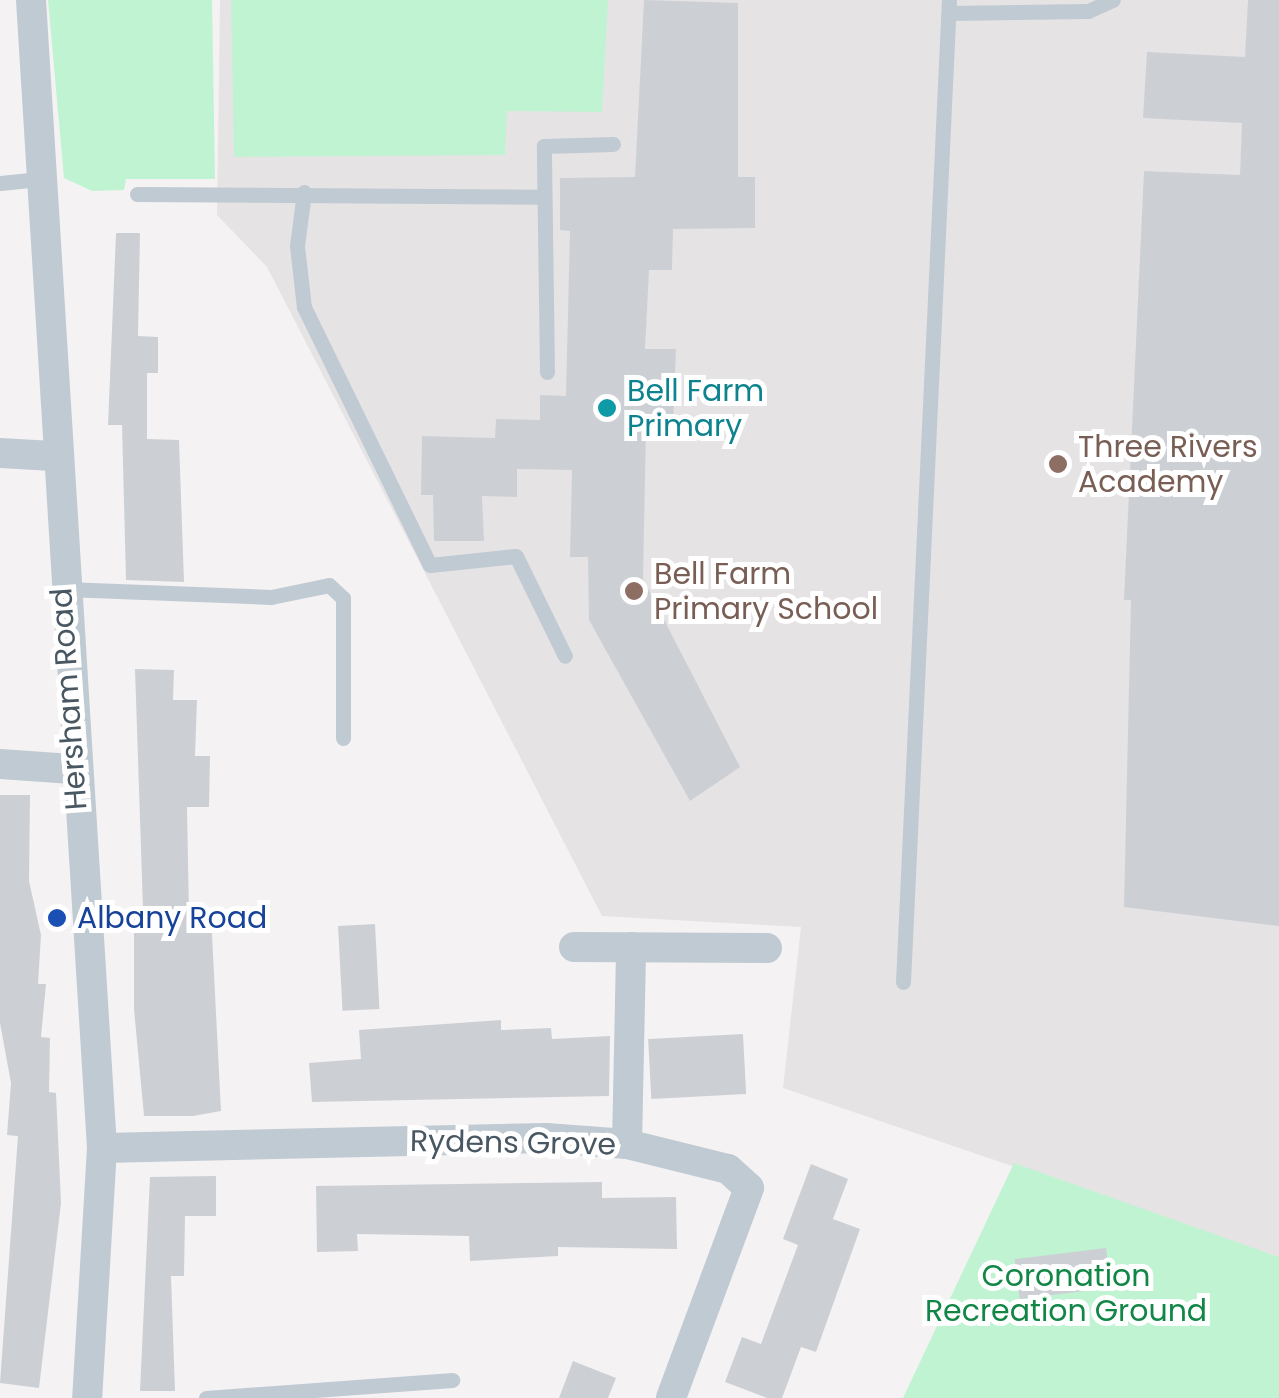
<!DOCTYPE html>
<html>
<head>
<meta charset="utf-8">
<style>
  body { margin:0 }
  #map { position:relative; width:1279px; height:1398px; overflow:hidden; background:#f5f2f3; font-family:Poppins,sans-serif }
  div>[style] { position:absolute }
  .education>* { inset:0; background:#e6e3e5 }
  .green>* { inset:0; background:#c0f3d2 }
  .building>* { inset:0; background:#ccd0d5; transform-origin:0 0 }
  .service>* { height:15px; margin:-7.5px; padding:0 7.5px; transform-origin:7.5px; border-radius:7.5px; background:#c0cad3 }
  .minor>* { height:30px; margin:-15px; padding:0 15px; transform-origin:15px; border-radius:15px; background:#c0cad3 }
  .dots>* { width:28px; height:28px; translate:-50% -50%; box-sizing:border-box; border:5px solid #fff; border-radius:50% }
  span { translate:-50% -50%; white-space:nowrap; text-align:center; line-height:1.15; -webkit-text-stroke:10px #fff; paint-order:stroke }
  .culture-label { font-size:30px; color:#0d838f }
  .left { translate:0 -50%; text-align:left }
  .education-label { font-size:30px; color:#785e54 }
  .street-label { font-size:30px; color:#485762 }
  .transit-label { font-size:30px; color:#164399 }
  .park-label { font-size:30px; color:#118646 }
</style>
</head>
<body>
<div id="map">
  <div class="education">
    <div style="clip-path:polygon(220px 0,1279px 0,1279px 1257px,783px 1088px,801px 927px,602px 916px,267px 267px,217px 215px)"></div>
  </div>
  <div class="green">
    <div style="clip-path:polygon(48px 0,212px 0,215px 179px,126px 179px,124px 190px,92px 191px,64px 178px)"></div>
    <div style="clip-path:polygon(231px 0,608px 0,602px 112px,507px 111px,505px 155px,234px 157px)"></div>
    <div style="clip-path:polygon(1014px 1163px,1279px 1257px,1279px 1398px,903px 1398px)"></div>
  </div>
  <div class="building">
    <div style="clip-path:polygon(644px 0,738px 3px,738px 177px,755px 177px,755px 228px,673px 229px,672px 270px,649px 270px,645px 349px,676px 349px,673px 427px,646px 428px,643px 579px,740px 767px,690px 801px,589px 620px,588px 557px,570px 557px,572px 470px,517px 469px,517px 497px,482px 496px,484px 541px,434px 541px,433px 495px,421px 495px,422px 436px,495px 438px,496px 419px,540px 420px,540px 395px,566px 396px,570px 231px,560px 230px,560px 178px,635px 177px)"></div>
    <div style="clip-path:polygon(1248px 0,1279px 0,1279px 926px,1124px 907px,1131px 600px,1124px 600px,1144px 171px,1240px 175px,1242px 123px,1143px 118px,1147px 52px,1245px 57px)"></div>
    <div style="clip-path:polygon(116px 233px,140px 233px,138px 336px,158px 337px,158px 373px,147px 373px,147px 439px,179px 440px,184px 582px,126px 580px,122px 425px,108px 425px)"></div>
    <div style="clip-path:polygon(135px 669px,174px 670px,173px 700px,197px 700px,195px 756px,210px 756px,209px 807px,187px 807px,189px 915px,211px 915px,221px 1111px,193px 1116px,144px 1116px,134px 1009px,134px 909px,143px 909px)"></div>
    <div style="clip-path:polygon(0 795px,30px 795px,29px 881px,41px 935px,38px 984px,46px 984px,41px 1037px,50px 1038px,49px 1092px,56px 1093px,61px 1203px,39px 1388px,0 1383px,18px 1136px,7px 1135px,11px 1083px,0 1023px)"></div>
    <div style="left:375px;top:924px;width:85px;height:37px;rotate:87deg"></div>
    <div style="clip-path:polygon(501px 1020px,501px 1030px,551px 1028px,552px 1039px,610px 1036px,609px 1096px,312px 1102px,309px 1063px,361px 1059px,359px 1030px)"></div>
    <div style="left:743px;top:1034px;width:60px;height:95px;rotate:87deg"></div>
    <div style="clip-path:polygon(811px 1164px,848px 1179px,833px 1219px,860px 1229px,816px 1352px,801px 1347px,782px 1398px,767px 1398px,725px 1382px,742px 1337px,761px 1344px,798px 1245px,783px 1239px)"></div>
    <div style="clip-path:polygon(216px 1176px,216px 1216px,185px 1216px,184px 1276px,171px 1276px,175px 1391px,140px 1391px,150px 1177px)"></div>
    <div style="clip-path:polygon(602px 1182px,602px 1198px,676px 1197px,677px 1249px,558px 1247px,558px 1256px,470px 1261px,469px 1236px,357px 1234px,358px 1251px,317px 1252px,316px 1186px)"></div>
    <div style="left:1106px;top:1248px;width:40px;height:92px;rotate:83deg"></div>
    <div style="clip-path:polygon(573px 1361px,616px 1378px,608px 1398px,559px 1398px)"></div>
  </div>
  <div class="service">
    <div style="left:949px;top:13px;width:139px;rotate:-0.8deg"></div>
    <div style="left:1088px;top:11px;width:27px;rotate:-24deg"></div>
    <div style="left:0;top:183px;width:40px;rotate:-5.7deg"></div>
    <div style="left:304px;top:192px;width:54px;rotate:97.4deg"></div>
    <div style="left:297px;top:246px;width:61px;rotate:83.5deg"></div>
    <div style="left:304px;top:307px;width:287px;rotate:64deg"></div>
    <div style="left:430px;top:565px;width:86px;rotate:-6deg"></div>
    <div style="left:516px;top:556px;width:111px;rotate:63.9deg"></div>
    <div style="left:137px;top:194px;width:404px;rotate:0.4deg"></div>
    <div style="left:547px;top:372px;width:226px;rotate:-90.8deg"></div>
    <div style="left:544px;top:146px;width:69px;rotate:-1.7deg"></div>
    <div style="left:65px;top:589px;width:206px;rotate:2.2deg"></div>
    <div style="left:271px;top:597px;width:59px;rotate:-11.7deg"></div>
    <div style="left:329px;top:585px;width:19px;rotate:43deg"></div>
    <div style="left:343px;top:598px;width:140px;rotate:90deg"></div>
    <div style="left:903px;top:982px;width:983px;rotate:-87.32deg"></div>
    <div style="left:206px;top:1398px;width:247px;rotate:-4.2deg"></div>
  </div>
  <div class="minor">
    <div style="left:31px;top:0;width:1150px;rotate:86.46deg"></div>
    <div style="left:102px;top:1148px;width:250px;rotate:93.4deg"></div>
    <div style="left:0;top:453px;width:53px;rotate:3.2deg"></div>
    <div style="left:0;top:764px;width:72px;rotate:4deg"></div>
    <div style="left:574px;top:947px;width:193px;rotate:0.3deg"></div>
    <div style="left:627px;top:1144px;width:197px;rotate:-88.8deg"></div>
    <div style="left:102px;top:1148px;width:444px;rotate:-1.3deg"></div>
    <div style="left:546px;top:1138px;width:81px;rotate:4.2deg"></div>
    <div style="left:627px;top:1144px;width:104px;rotate:13.9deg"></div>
    <div style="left:728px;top:1169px;width:28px;rotate:42deg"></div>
    <div style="left:749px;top:1188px;width:224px;rotate:110.4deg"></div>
  </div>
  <div class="dots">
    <div style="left:607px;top:408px;background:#0f9aa8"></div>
    <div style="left:1058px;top:464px;background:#8d6e63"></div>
    <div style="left:634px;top:591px;background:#8d6e63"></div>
    <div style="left:57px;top:918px;background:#1a4fb4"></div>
  </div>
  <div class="culture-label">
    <span class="left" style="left:627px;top:408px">Bell Farm<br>Primary</span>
  </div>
  <div class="education-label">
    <span class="left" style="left:1078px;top:464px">Three Rivers<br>Academy</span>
    <span class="left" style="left:654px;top:591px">Bell Farm<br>Primary School</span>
  </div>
  <div class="street-label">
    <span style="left:69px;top:699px;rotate:-94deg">Hersham Road</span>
    <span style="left:513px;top:1143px;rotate:1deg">Rydens Grove</span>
  </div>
  <div class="transit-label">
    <span class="left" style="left:77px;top:918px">Albany Road</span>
  </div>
  <div class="park-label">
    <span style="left:1066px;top:1293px">Coronation<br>Recreation Ground</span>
  </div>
</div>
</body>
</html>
